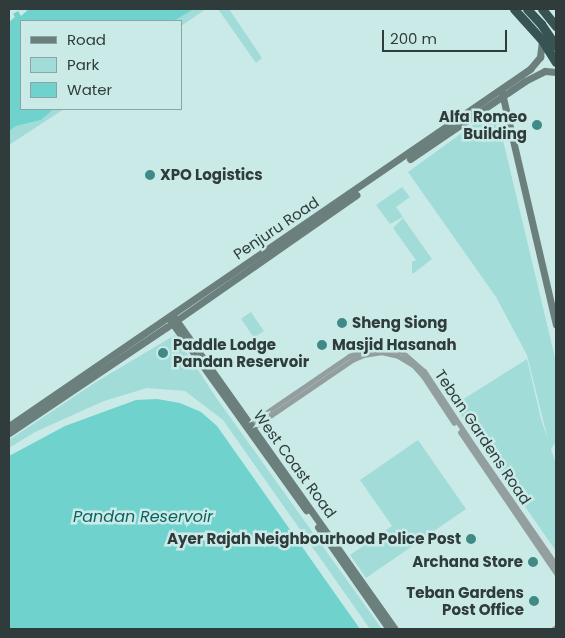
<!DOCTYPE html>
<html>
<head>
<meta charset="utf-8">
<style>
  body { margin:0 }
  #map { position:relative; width:565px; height:638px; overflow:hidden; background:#caeae8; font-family:Poppins,sans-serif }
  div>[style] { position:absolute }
  .green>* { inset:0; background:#a2dcd8; transform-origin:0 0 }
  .water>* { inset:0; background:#70d2cd }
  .stream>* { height:1px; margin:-0.5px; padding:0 0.5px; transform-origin:0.5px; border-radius:0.5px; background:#70d2cd }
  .street>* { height:5px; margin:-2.5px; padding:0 2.5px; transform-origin:2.5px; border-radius:2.5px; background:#929f9e }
  .secondary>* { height:7px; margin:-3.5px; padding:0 3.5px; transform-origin:3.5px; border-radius:3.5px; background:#6b7f7d }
  .highway>* { height:9px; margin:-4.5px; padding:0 4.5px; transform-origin:4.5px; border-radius:4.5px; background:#385452 }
  .dots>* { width:14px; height:14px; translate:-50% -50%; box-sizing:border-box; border:2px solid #caeae8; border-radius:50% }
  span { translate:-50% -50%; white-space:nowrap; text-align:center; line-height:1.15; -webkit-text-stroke:5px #caeae8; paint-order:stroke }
  .poi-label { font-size:15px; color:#2f3c3b; font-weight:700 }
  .right { translate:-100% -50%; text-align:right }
  .left { translate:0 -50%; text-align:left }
  .street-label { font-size:15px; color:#2f3c3b }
  .water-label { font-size:16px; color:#0d615f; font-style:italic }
  .frame { position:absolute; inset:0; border:10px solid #2f3c3b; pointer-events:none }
  .legend { position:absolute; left:20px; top:20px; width:162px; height:90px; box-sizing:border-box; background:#caeae8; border:1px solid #8ca4a3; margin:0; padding:6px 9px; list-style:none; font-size:15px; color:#2f3c3b }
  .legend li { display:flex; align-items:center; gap:10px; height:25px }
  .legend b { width:25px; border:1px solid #8ca4a3 }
  .scale { position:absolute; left:382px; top:30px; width:125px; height:22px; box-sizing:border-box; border:2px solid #2f3c3b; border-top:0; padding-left:6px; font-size:15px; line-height:18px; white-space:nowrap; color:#2f3c3b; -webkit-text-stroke:4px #caeae8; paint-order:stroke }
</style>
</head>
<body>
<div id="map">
  <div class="green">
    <div style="clip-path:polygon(194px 9px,206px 9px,181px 26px,181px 21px,174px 21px)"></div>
    <div style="clip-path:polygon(218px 9px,229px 9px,262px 58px,256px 63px)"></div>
    <div style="clip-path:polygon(54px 109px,64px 109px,9px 145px,9px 131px,15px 126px,41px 120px)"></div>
    <div style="clip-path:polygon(488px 114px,497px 115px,556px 362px,556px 442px,551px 449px,556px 464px,556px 551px,454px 405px,527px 359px,541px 419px,548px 440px,527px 355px,496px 297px,408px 172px)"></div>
    <div style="clip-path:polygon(402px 187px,410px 197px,396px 207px,403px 217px,390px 224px,376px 205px)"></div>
    <div style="clip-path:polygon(403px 218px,432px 259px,414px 273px,412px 273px,412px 262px,416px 260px,393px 228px)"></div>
    <div style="left:251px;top:312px;width:23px;height:12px;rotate:56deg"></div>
    <div style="clip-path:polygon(175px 335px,215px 396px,382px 629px,370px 629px,223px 420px,185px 391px,147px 388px,104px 401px,35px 432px,9px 448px,9px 440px,96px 382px)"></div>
    <div style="clip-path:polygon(418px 440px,466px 509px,366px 578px,350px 555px,392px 526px,360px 480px)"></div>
  </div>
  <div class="water">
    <div style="clip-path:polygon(29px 9px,194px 9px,174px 21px,21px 21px,21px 109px,54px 109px,41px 120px,16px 126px,9px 131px,9px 22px,15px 17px,13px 14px,18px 11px,21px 16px)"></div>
    <div style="clip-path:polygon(157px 399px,180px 403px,201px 412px,217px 426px,360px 629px,9px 629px,9px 456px,65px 426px,136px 400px)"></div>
  </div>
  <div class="stream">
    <div style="left:487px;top:113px;width:11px;rotate:5deg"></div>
  </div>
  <div class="street">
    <div style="left:248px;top:425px;width:122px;rotate:-34.3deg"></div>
    <div style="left:349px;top:356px;width:15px;rotate:-23deg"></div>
    <div style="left:363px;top:350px;width:18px;rotate:-9deg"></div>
    <div style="left:381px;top:347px;width:22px;rotate:13deg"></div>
    <div style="left:402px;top:352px;width:29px;rotate:41deg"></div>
    <div style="left:424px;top:371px;width:92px;rotate:56.5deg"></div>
    <div style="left:475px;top:448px;width:142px;rotate:55.3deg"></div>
    <div style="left:251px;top:429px;width:122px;rotate:-34.3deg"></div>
    <div style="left:352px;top:360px;width:12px;rotate:-24deg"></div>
    <div style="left:363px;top:355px;width:18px;rotate:-9deg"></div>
    <div style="left:381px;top:352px;width:17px;rotate:13deg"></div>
    <div style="left:398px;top:356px;width:17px;rotate:31deg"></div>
    <div style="left:413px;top:365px;width:15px;rotate:48deg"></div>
    <div style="left:423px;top:376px;width:56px;rotate:56.6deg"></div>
    <div style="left:460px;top:432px;width:171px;rotate:55.8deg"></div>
    <div style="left:553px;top:629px;width:4px;rotate:-34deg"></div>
  </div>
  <div class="secondary">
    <div style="left:502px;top:93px;width:238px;rotate:76.9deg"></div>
    <div style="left:410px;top:159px;width:139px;rotate:-34.1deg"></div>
    <div style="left:525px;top:81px;width:22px;rotate:-27deg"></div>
    <div style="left:545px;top:71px;width:11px;rotate:5deg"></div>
    <div style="left:174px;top:317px;width:382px;rotate:54.7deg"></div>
    <div style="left:170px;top:320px;width:234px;rotate:54.4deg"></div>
    <div style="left:9px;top:426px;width:632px;rotate:-34.42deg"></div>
    <div style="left:530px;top:69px;width:16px;rotate:-50deg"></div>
    <div style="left:540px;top:57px;width:17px;rotate:-83deg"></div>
    <div style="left:9px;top:433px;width:190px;rotate:-33.9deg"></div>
    <div style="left:167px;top:327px;width:231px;rotate:-34.9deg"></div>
    <div style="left:318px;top:527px;width:124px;rotate:55.2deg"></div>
  </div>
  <div class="highway">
    <div style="left:514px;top:9px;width:42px;rotate:47.9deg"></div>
    <div style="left:542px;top:40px;width:26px;rotate:58deg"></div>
    <div style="left:527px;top:9px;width:21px;rotate:47deg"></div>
    <div style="left:541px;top:24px;width:27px;rotate:56deg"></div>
    <div style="left:542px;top:9px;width:22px;rotate:51deg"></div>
  </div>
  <div class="dots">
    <div style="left:537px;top:125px;background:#418986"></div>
    <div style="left:150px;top:175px;background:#418986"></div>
    <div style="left:342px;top:323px;background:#418986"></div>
    <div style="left:322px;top:345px;background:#418986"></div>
    <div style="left:163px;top:353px;background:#418986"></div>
    <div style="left:471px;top:539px;background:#418986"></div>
    <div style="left:533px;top:562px;background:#418986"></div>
    <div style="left:534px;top:601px;background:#418986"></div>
  </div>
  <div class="poi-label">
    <span class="right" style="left:527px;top:125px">Alfa Romeo<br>Building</span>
    <span class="left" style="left:160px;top:175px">XPO Logistics</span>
    <span class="left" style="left:352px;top:323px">Sheng Siong</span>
    <span class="left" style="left:173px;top:353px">Paddle Lodge<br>Pandan Reservoir</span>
    <span class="left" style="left:332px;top:345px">Masjid Hasanah</span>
    <span class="right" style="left:461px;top:539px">Ayer Rajah Neighbourhood Police Post</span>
    <span class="right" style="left:523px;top:562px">Archana Store</span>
    <span class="right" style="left:524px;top:601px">Teban Gardens<br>Post Office</span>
  </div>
  <div class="street-label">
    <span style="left:276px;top:228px;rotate:-34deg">Penjuru Road</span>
    <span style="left:483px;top:437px;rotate:56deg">Teban Gardens Road</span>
    <span style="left:295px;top:464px;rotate:54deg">West Coast Road</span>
  </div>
  <div class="water-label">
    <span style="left:143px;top:517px">Pandan Reservoir</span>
  </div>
  <div class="frame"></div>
  <ul class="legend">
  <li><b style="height:6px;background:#6b7f7d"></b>Road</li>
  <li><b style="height:14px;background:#a2dcd8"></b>Park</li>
  <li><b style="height:14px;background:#70d2cd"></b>Water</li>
  </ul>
  <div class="scale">200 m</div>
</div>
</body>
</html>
